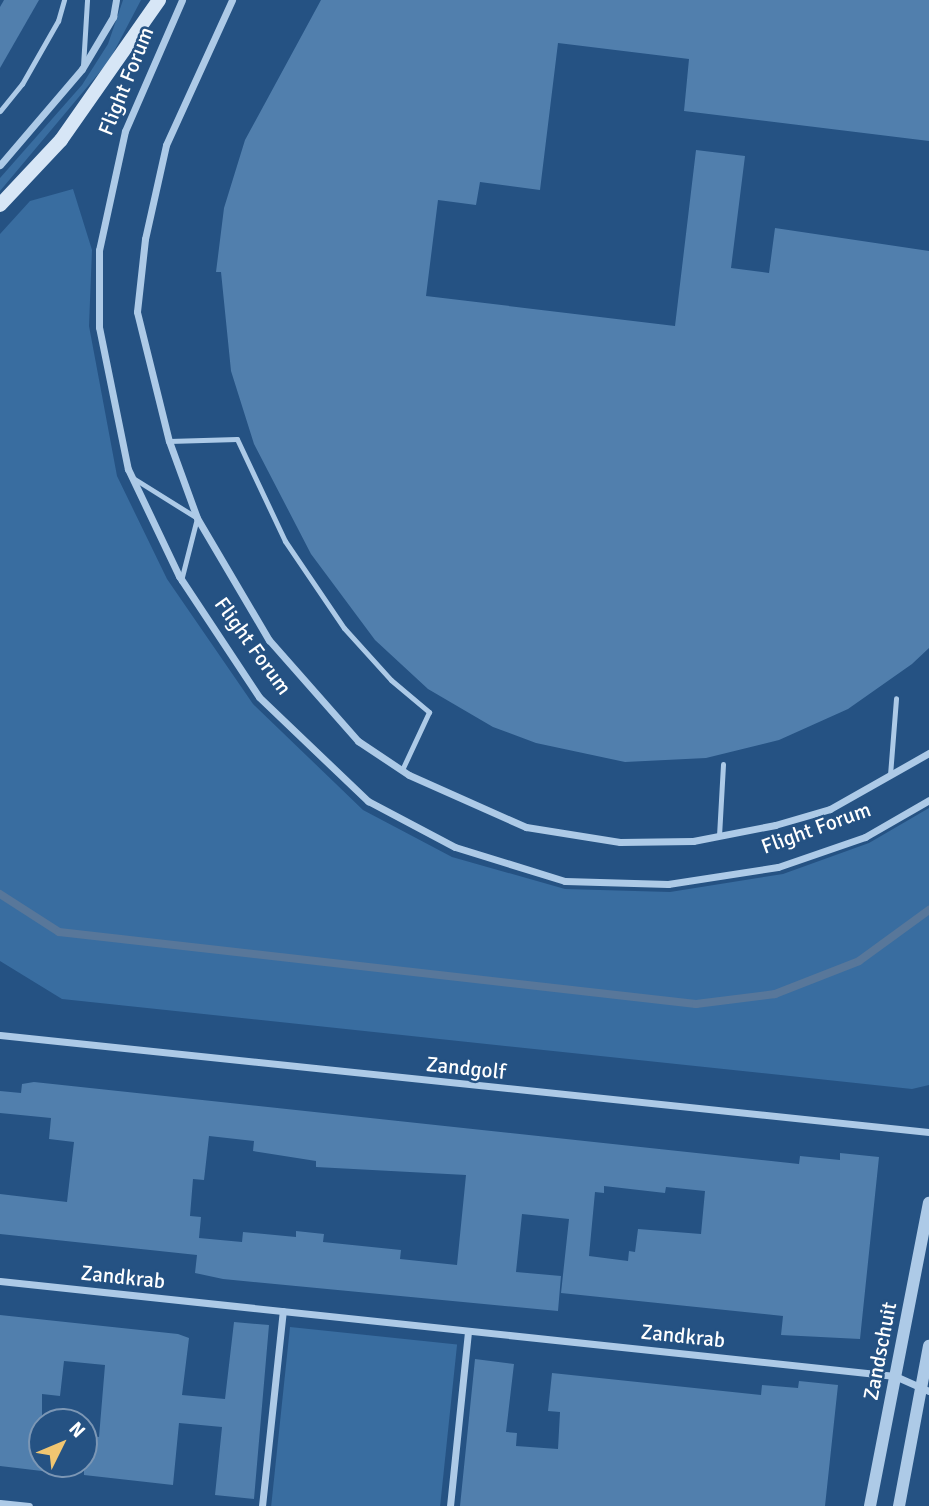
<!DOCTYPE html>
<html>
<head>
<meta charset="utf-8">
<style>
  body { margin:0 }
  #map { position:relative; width:929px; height:1506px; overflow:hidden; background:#255283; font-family:Signika,sans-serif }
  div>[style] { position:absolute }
  .green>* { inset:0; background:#396da0; transform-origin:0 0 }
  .stream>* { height:8px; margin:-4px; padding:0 4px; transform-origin:4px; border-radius:4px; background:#58779a }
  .building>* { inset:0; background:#517fad }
  .service>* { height:5px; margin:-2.5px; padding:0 2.5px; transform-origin:2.5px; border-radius:2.5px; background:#adcae7 }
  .minor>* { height:7px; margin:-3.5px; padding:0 3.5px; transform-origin:3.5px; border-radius:3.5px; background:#adcae7 }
  .tertiary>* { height:12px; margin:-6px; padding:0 6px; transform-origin:6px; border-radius:6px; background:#adcae7 }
  .secondary>* { height:14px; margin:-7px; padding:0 7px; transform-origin:7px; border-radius:7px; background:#d7e6f6 }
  span { translate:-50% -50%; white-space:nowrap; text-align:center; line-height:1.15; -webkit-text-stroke:5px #255283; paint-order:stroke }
  .street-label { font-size:21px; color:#fff }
  .north { position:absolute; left:28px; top:1408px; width:70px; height:70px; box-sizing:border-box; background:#255283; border:2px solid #7c97b5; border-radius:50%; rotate:47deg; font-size:19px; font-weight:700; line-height:28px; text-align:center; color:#fff }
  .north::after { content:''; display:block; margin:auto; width:24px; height:32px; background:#f1c671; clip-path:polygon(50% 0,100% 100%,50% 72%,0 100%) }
</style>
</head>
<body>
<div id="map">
  <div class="green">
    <div style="clip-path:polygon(123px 0,141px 0,109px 61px,0 191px,0 178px,82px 85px,108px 44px)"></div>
    <div style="clip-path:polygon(73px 189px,92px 250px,89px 326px,117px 476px,167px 579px,253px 704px,363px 810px,452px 857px,565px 889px,670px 892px,783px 874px,869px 843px,929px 808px,929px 1085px,912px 1089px,62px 999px,0 961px,0 234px,30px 201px)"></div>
    <div style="left:290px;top:1327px;width:168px;height:180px;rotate:6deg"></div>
  </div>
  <div class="stream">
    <div style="left:0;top:894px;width:70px;rotate:32.8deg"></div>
    <div style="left:59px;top:932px;width:641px;rotate:6.45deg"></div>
    <div style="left:696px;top:1004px;width:80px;rotate:-7.2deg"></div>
    <div style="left:775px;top:994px;width:90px;rotate:-21.4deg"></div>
    <div style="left:859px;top:961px;width:87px;rotate:-36.1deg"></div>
  </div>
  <div class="building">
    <div style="clip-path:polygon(4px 0,39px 0,0 68px,0 7px)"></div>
    <div style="clip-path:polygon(321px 0,929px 0,929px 141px,684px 111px,689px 59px,558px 43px,540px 190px,480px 182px,476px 205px,438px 200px,426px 296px,675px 326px,696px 150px,745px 156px,731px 268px,769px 273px,775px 228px,929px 251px,929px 648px,912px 664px,848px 709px,779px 740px,706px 758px,625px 762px,536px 743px,493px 727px,428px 689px,375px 640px,311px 554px,254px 444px,231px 371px,221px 272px,216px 272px,224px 208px,245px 140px)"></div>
    <div style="clip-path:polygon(evenodd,34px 1082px,799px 1164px,800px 1156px,840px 1160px,840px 1153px,879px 1157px,860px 1339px,781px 1335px,783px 1316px,561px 1293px,569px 1219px,522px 1214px,516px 1272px,561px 1276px,558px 1311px,223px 1279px,195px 1273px,197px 1255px,0 1234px,0 1194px,67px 1202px,74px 1142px,49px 1139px,51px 1118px,0 1113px,0 1091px,21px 1093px,22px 1084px,34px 1082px,209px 1136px,254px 1141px,253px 1151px,316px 1161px,316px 1167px,466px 1175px,457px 1265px,400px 1259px,401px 1250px,323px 1242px,324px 1234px,296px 1231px,296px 1237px,243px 1232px,242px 1242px,199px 1238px,201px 1217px,190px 1216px,193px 1179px,204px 1180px,209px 1136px,34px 1082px,604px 1186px,665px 1193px,666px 1187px,705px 1191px,701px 1234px,638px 1229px,635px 1252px,629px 1251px,628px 1261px,589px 1256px,595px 1192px,604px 1193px,604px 1186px)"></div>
    <div style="clip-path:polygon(0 1315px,178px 1334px,189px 1338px,182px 1395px,225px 1399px,234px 1322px,269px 1325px,254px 1499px,215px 1495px,222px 1427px,179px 1423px,173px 1485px,84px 1475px,84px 1436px,99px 1437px,105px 1365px,64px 1361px,60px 1396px,42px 1394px,42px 1471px,0 1466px)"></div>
    <div style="clip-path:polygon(475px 1359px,514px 1364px,506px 1432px,517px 1433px,516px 1446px,558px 1449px,560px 1412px,548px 1411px,552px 1373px,761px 1395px,762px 1385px,798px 1388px,799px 1381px,838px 1385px,825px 1506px,460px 1506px)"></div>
  </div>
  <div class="service">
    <div style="left:83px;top:66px;width:66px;rotate:-86.5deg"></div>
    <div style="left:0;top:111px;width:35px;rotate:-51deg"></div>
    <div style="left:22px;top:84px;width:73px;rotate:-60.3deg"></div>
    <div style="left:58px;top:21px;width:22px;rotate:-74deg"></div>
    <div style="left:169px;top:441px;width:68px;rotate:-1.7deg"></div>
    <div style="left:237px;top:439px;width:113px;rotate:64.8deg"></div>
    <div style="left:285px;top:541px;width:105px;rotate:55.9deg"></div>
    <div style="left:344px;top:628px;width:70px;rotate:47.9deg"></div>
    <div style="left:391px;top:680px;width:50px;rotate:40.1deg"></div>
    <div style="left:429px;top:712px;width:64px;rotate:115deg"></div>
    <div style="left:133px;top:478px;width:75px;rotate:32deg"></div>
    <div style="left:197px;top:518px;width:65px;rotate:104.3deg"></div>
    <div style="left:890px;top:775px;width:77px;rotate:-85.5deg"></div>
    <div style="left:719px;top:836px;width:72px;rotate:-86.8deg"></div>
  </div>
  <div class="minor">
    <div style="left:182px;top:0;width:143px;rotate:113.5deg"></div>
    <div style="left:125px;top:131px;width:122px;rotate:102.3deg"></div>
    <div style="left:99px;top:250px;width:77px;rotate:90deg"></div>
    <div style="left:99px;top:327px;width:145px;rotate:78.5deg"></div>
    <div style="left:128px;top:469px;width:119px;rotate:64.5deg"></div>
    <div style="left:179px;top:576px;width:145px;rotate:56.5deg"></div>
    <div style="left:259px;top:697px;width:151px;rotate:43.7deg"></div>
    <div style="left:368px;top:801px;width:98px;rotate:27.9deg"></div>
    <div style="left:455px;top:847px;width:115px;rotate:17.2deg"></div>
    <div style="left:565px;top:881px;width:103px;rotate:1.7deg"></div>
    <div style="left:668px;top:884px;width:111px;rotate:-8.8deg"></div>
    <div style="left:778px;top:867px;width:92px;rotate:-19deg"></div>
    <div style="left:865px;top:837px;width:74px;rotate:-30deg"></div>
    <div style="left:232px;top:0;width:159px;rotate:114.5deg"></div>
    <div style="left:166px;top:145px;width:96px;rotate:102.6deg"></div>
    <div style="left:145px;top:239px;width:73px;rotate:96.3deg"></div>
    <div style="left:137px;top:312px;width:133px;rotate:76.1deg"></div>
    <div style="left:169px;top:441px;width:82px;rotate:70deg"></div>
    <div style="left:197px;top:518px;width:142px;rotate:59.5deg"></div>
    <div style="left:269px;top:640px;width:135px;rotate:48.6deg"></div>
    <div style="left:358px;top:741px;width:61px;rotate:33.7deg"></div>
    <div style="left:409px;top:775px;width:128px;rotate:24deg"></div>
    <div style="left:526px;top:827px;width:95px;rotate:9.1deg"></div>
    <div style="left:620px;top:842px;width:73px;rotate:-0.8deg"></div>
    <div style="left:693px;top:841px;width:84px;rotate:-11deg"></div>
    <div style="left:775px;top:825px;width:57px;rotate:-16.2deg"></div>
    <div style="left:830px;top:809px;width:114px;rotate:-29.5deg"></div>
    <div style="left:0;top:165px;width:126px;rotate:-49.5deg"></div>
    <div style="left:82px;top:69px;width:61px;rotate:-59.2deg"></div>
    <div style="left:113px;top:17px;width:17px;rotate:-80deg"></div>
    <div style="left:0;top:1035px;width:934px;rotate:5.96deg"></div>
    <div style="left:0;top:1281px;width:900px;rotate:6.06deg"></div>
    <div style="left:895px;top:1376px;width:37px;rotate:24deg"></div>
    <div style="left:0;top:1503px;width:29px;rotate:6deg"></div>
    <div style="left:262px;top:1506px;width:196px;rotate:-83.9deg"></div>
    <div style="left:450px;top:1506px;width:176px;rotate:-84.1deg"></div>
  </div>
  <div class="tertiary">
    <div style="left:870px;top:1506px;width:309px;rotate:-79deg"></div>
    <div style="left:899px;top:1506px;width:163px;rotate:-79.4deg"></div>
  </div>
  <div class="secondary">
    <div style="left:0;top:205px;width:89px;rotate:-46.8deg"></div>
    <div style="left:61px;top:140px;width:171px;rotate:-55deg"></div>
  </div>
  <div class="street-label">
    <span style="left:126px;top:81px;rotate:-68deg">Flight Forum</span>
    <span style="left:253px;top:646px;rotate:54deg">Flight Forum</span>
    <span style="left:816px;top:828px;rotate:-20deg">Flight Forum</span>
    <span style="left:466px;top:1068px;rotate:6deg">Zandgolf</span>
    <span style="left:123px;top:1277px;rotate:6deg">Zandkrab</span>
    <span style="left:683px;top:1336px;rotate:6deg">Zandkrab</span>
    <span style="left:880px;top:1351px;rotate:-79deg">Zandschuit</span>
  </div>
  <div class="north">N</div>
</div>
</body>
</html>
